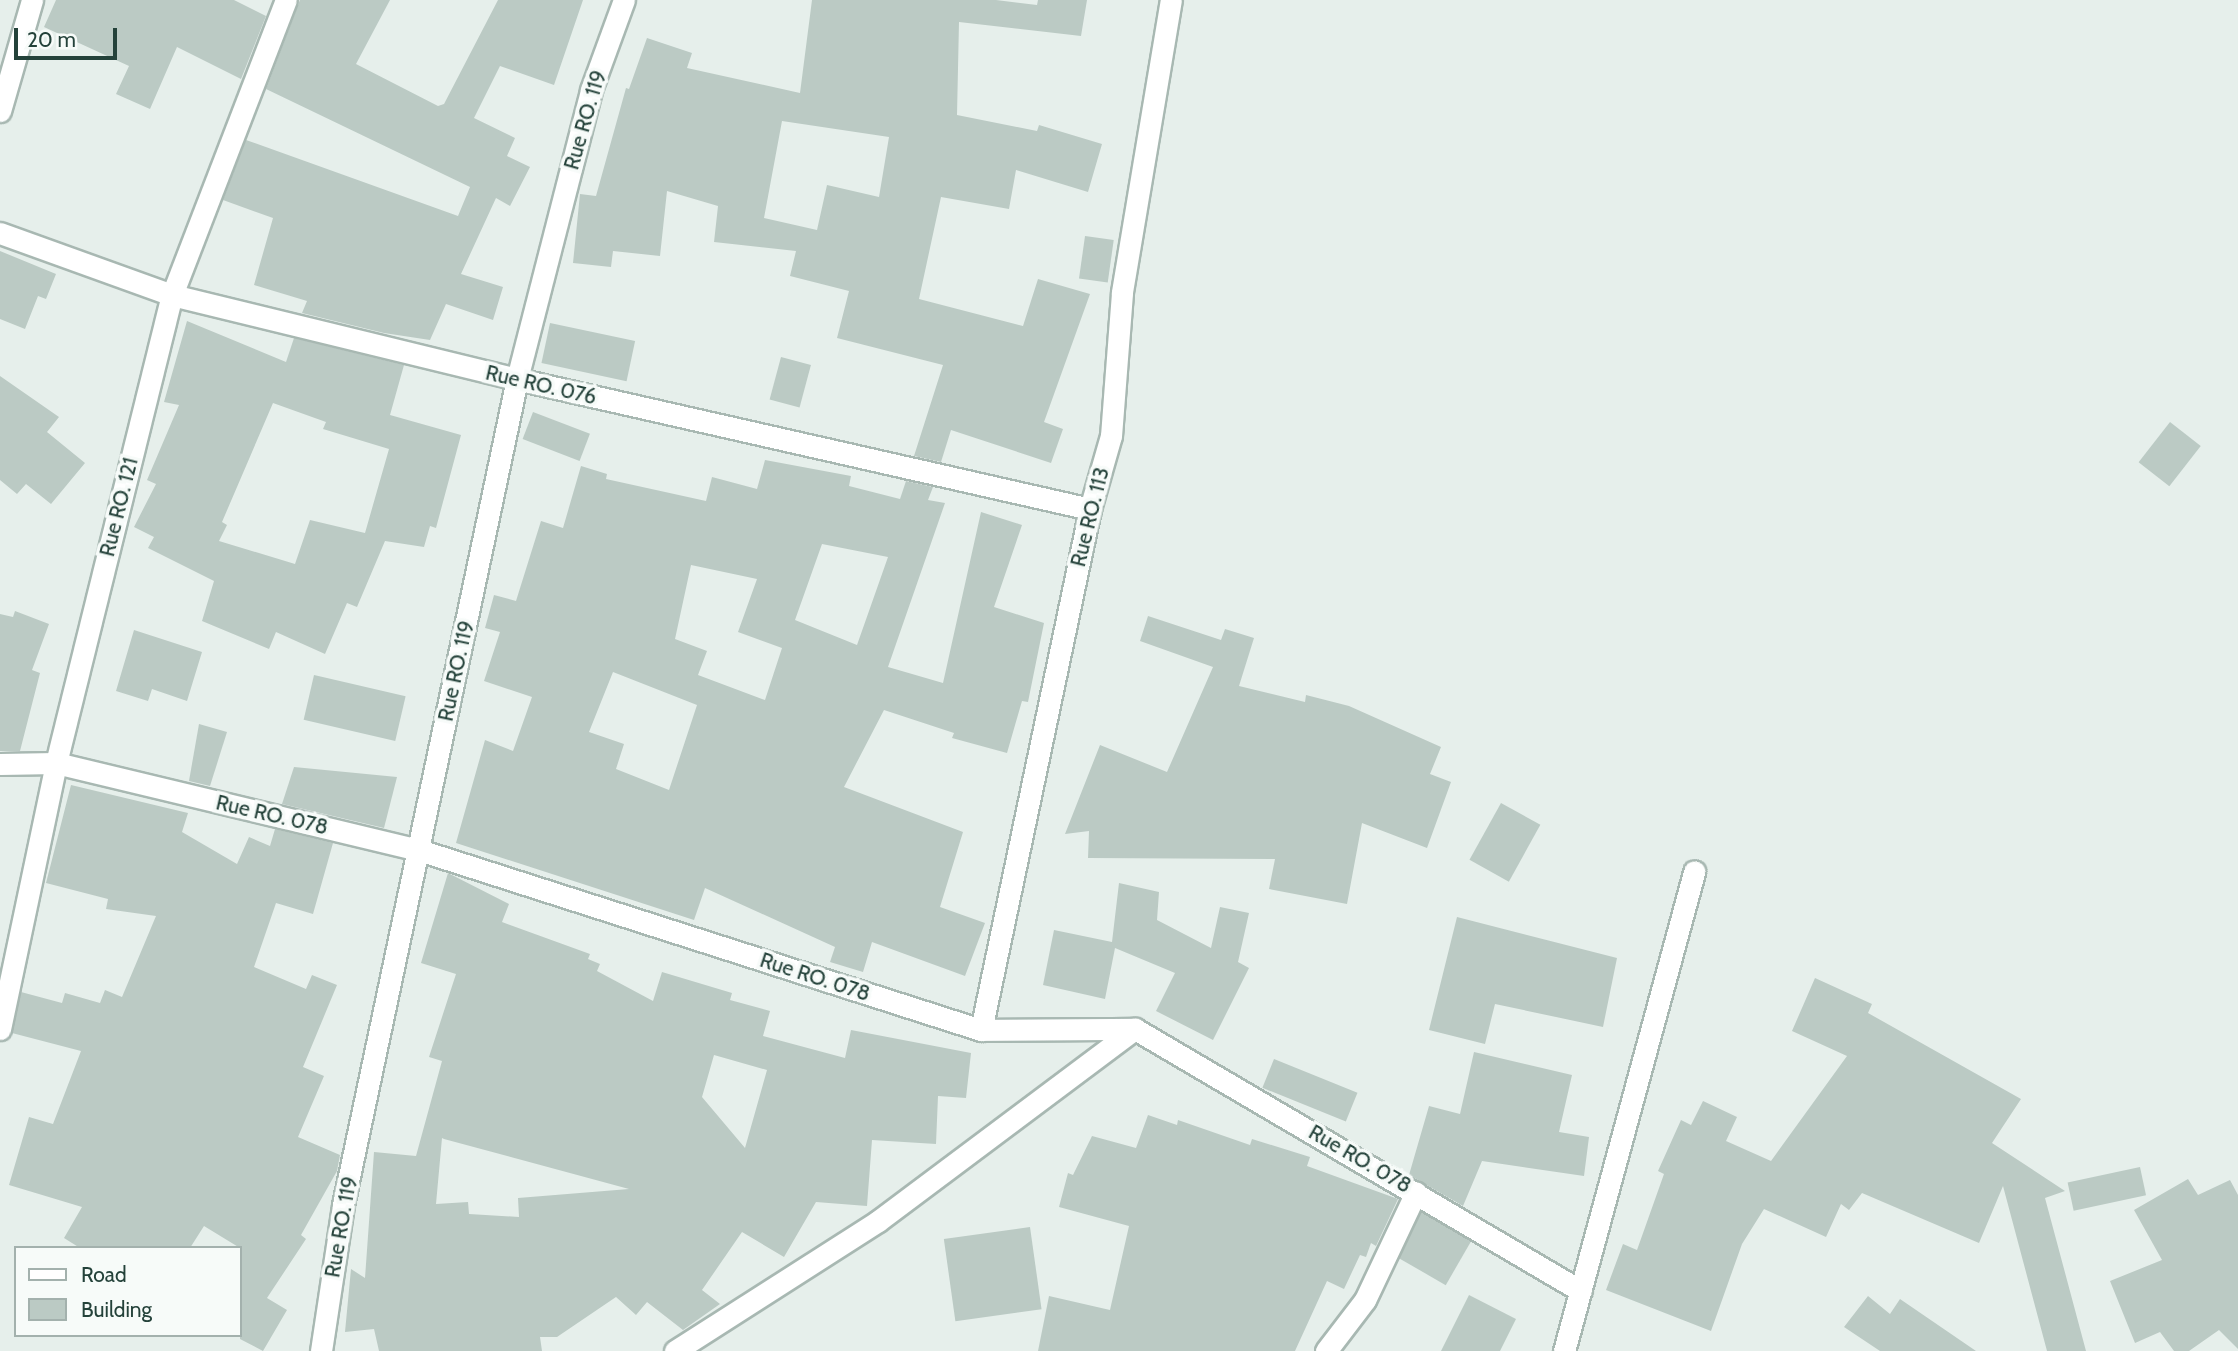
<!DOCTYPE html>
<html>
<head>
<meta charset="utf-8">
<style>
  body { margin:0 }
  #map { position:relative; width:2238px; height:1351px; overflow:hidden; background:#e6efeb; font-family:Cabin,sans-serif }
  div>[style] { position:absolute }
  .building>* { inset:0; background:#bbcac4; transform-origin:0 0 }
  .roads { filter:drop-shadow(2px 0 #a8b8b2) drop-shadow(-2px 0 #a8b8b2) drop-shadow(0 2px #a8b8b2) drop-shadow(0 -2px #a8b8b2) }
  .street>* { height:21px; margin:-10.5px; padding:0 10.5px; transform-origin:10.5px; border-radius:10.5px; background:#fff }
  .secondary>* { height:21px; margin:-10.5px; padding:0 10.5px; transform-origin:10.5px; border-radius:10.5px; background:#fff }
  span { translate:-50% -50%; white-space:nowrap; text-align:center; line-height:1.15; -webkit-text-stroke:7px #f7fbf9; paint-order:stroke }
  .street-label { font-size:21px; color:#24423a }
  .legend { position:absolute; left:14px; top:1246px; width:228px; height:91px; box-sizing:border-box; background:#f7fbf9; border:2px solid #a3b1ad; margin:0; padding:9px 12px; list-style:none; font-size:21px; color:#24423a }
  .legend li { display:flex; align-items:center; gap:14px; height:35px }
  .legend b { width:35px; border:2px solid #a3b1ad }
  .scale { position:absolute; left:14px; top:28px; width:103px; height:32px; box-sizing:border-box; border:4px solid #24423a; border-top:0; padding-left:9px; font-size:21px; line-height:24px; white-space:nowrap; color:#24423a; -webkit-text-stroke:5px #f7fbf9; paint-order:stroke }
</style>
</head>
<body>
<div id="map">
  <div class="building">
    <div style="clip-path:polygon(56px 0,234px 0,266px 16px,241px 79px,177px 47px,150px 109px,116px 94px,129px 66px,44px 27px)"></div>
    <div style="clip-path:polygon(300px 0,390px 0,356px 64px,438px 106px,444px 104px,498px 0,583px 0,554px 85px,500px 66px,474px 118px,515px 138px,507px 156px,530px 167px,510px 206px,496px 198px,461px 274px,503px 287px,493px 320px,446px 304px,430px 340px,384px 333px,302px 313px,307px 301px,254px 285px,273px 218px,223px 200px,246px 140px,458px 216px,470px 187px,266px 89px)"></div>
    <div style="clip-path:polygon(evenodd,812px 0,996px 0,1037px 5px,1038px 0,1087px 0,1081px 36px,959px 22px,957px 115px,1037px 131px,1039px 125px,1102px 144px,1088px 192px,1016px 170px,1009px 209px,941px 197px,919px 299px,1023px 326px,1038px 279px,1090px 294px,1044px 422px,1063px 429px,1051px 463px,951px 430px,941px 462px,914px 456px,943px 365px,837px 338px,849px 291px,790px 276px,796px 251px,714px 242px,718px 206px,667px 191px,660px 256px,613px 251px,611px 267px,573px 263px,580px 194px,596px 196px,626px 88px,629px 89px,647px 38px,692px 53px,687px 68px,800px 93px,812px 0,782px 121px,889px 137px,879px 197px,827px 185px,817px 230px,764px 218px,782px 121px)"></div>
    <div style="left:1085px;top:236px;width:29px;height:43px;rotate:8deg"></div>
    <div style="clip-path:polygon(0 251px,56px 274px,46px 299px,38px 296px,25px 329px,0 319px)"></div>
    <div style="clip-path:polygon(evenodd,187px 321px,286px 362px,294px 338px,404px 365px,390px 415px,461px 435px,436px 528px,430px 526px,424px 547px,385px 541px,357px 607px,347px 603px,325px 654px,276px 632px,269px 649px,202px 621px,214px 581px,148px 548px,154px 537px,134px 527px,156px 484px,147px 480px,179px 405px,164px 402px,187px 321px,273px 403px,326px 422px,323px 429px,389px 449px,365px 533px,310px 520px,295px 564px,219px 541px,227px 525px,222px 522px,273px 403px)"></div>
    <div style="left:550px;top:323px;width:87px;height:41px;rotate:12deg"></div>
    <div style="left:781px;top:357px;width:31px;height:44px;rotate:15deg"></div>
    <div style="clip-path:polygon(0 376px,59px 417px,47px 432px,85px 463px,51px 504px,26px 484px,17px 494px,0 480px)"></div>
    <div style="left:533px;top:412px;width:61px;height:29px;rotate:21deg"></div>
    <div style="left:2170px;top:422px;width:39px;height:51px;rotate:38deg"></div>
    <div style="clip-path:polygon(evenodd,765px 460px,851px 476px,849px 486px,900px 499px,906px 481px,933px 487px,928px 500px,945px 503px,888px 667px,943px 683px,981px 512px,1022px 525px,994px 607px,1044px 623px,1028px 702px,1022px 701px,1007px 753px,952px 738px,954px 733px,884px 710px,844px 787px,963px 832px,940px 907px,985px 923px,965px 976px,872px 942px,863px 972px,830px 962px,835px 947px,705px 888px,694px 920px,456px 843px,485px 740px,513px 751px,532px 697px,484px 681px,500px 632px,485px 628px,494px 595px,516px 601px,541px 521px,563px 528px,581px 466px,607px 474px,606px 479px,706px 501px,712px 477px,757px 489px,765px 460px,822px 544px,888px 557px,857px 645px,795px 620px,822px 544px,765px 460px,691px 565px,757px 579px,738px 632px,782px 648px,765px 700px,698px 675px,707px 651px,675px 639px,691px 565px,765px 460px,613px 672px,697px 705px,669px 790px,616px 769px,624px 744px,589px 732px,613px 672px)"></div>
    <div style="clip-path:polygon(15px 611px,49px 624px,32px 670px,40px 673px,20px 751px,0 751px,0 614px,13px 617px)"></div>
    <div style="clip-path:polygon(1148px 616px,1221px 640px,1225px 629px,1254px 638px,1239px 686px,1305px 702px,1306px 695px,1349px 706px,1441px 747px,1430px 774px,1451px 782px,1427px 848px,1362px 823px,1347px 904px,1269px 889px,1275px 859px,1088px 858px,1089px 831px,1065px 834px,1100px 745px,1167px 772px,1213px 667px,1140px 641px)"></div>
    <div style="clip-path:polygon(134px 630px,202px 652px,187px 701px,152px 689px,148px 701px,116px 691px)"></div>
    <div style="left:314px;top:675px;width:94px;height:46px;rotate:13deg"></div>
    <div style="clip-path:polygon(199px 724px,227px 732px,210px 786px,189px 781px)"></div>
    <div style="clip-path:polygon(294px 767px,397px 777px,384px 828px,282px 804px)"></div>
    <div style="clip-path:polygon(71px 785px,188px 813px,182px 832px,237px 864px,249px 837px,270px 846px,275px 829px,333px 843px,313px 914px,276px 903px,254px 967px,306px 989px,312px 975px,337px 985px,303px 1067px,324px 1076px,298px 1137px,340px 1155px,337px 1171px,301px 1235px,306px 1239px,267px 1298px,287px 1310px,263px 1351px,240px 1339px,240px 1248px,204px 1226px,190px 1248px,80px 1248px,64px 1238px,82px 1207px,9px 1185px,29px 1117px,53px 1124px,81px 1051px,12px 1033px,21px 992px,62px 1003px,65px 993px,100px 1003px,105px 990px,122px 997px,156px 916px,106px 909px,108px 899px,46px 883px)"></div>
    <div style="left:1501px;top:803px;width:45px;height:65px;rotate:29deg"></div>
    <div style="clip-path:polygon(evenodd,448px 873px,509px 904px,502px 922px,590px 954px,588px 959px,600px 964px,597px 971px,653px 1001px,662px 972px,732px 993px,730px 1000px,770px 1011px,763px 1036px,845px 1058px,851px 1030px,971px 1053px,966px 1098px,938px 1096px,936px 1144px,872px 1140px,867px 1206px,816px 1202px,784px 1257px,742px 1232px,702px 1290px,720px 1304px,683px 1330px,647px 1302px,636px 1315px,616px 1297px,557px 1337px,540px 1337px,542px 1351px,379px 1351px,374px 1329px,345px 1332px,351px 1269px,365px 1278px,374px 1152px,416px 1156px,442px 1061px,429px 1057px,456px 974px,421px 963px,448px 873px,714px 1055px,767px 1070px,745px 1148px,702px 1097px,714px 1055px,448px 873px,442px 1138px,444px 1139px,629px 1189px,518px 1198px,519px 1217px,469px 1214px,468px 1202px,436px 1204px,442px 1138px)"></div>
    <div style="clip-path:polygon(1119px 883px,1159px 892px,1157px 920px,1211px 948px,1220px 907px,1249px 913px,1238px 962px,1249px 968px,1213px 1040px,1156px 1011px,1175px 973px,1115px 948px,1105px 999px,1043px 985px,1054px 930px,1112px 942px)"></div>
    <div style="clip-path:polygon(1457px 917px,1617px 958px,1603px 1027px,1495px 1004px,1485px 1044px,1429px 1030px)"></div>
    <div style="clip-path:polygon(1815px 978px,1872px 1004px,1868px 1013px,2021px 1099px,1992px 1143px,2065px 1191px,2045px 1198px,2086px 1351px,2047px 1351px,2003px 1186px,1979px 1243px,1862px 1193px,1849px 1210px,1841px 1204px,1826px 1237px,1764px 1209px,1742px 1244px,1711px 1331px,1606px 1290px,1623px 1244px,1637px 1250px,1664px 1174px,1658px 1171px,1681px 1120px,1691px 1125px,1703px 1101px,1737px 1117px,1726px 1141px,1771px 1161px,1847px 1056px,1792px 1031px)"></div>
    <div style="clip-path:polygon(1474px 1052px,1572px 1075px,1559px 1132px,1589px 1137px,1584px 1176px,1482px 1161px,1463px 1206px,1409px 1175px,1429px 1106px,1460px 1114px)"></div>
    <div style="left:1274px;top:1059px;width:90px;height:31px;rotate:22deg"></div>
    <div style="clip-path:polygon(1148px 1115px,1177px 1125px,1178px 1120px,1250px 1145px,1252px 1139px,1310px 1157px,1307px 1166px,1398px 1199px,1376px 1246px,1371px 1243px,1366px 1257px,1360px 1255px,1344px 1289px,1327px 1281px,1295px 1351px,1038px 1351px,1049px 1296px,1110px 1310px,1129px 1226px,1059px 1207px,1068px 1173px,1073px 1175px,1092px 1136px,1136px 1148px)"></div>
    <div style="left:2140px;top:1167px;width:29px;height:74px;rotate:78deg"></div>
    <div style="clip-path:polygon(2188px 1179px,2198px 1195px,2230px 1180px,2238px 1195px,2238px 1349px,2219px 1330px,2189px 1351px,2174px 1351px,2160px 1332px,2135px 1343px,2110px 1281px,2162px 1260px,2134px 1210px)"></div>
    <div style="left:1421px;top:1212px;width:58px;height:51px;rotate:30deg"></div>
    <div style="left:1030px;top:1227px;width:83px;height:87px;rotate:82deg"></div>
    <div style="clip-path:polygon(1469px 1295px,1516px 1319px,1500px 1351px,1441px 1351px)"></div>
    <div style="clip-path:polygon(1868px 1296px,1890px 1314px,1900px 1299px,1976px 1351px,1880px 1351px,1844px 1327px)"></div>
  </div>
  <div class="roads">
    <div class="street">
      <div style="left:0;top:233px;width:183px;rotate:19.8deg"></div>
      <div style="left:172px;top:295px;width:355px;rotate:13.7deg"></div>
      <div style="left:517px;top:379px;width:588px;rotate:12.78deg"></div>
      <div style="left:0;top:764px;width:56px;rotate:-1deg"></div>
      <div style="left:56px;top:763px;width:373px;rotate:13.5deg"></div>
      <div style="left:419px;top:850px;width:590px;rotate:17.76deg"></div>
      <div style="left:981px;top:1030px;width:154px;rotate:-0.4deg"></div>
      <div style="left:1135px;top:1029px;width:517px;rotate:30.43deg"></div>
      <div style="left:0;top:1029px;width:272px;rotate:-78.1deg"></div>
      <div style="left:56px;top:763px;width:482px;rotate:-76.1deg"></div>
      <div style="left:172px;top:295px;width:316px;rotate:-68.9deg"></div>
      <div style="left:981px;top:1030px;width:532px;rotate:-78.18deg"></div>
      <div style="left:1090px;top:509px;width:76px;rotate:-74deg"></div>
      <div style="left:1111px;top:436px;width:144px;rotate:-85.6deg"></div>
      <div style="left:1122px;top:292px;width:296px;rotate:-80.5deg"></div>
      <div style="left:321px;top:1351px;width:148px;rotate:-81.4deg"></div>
      <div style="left:343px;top:1205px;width:844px;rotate:-78.1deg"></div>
      <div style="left:517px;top:379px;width:298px;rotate:-75.6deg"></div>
      <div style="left:591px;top:90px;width:96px;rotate:-69.9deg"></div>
      <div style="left:675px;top:1351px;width:241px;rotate:-32.6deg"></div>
      <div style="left:878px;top:1221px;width:321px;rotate:-36.8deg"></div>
      <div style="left:1326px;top:1351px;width:64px;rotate:-52.6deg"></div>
      <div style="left:1365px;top:1300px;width:119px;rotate:-64.7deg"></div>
      <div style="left:1564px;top:1351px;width:497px;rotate:-74.8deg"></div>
    </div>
    <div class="secondary">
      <div style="left:0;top:111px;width:116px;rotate:-73.9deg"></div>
    </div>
  </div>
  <div class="street-label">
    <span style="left:585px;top:120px;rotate:-74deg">Rue RO. 119</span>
    <span style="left:541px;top:385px;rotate:13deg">Rue RO. 076</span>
    <span style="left:119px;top:507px;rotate:-76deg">Rue RO. 121</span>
    <span style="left:1090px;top:517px;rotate:-76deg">Rue RO. 113</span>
    <span style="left:456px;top:671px;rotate:-78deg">Rue RO. 119</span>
    <span style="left:272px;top:815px;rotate:13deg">Rue RO. 078</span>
    <span style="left:815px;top:977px;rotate:18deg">Rue RO. 078</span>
    <span style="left:1360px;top:1159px;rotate:30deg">Rue RO. 078</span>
    <span style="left:341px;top:1227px;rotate:-80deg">Rue RO. 119</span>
  </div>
  <ul class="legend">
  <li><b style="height:9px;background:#fff"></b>Road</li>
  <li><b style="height:19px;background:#bbcac4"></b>Building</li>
  </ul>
  <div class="scale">20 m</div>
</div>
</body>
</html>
